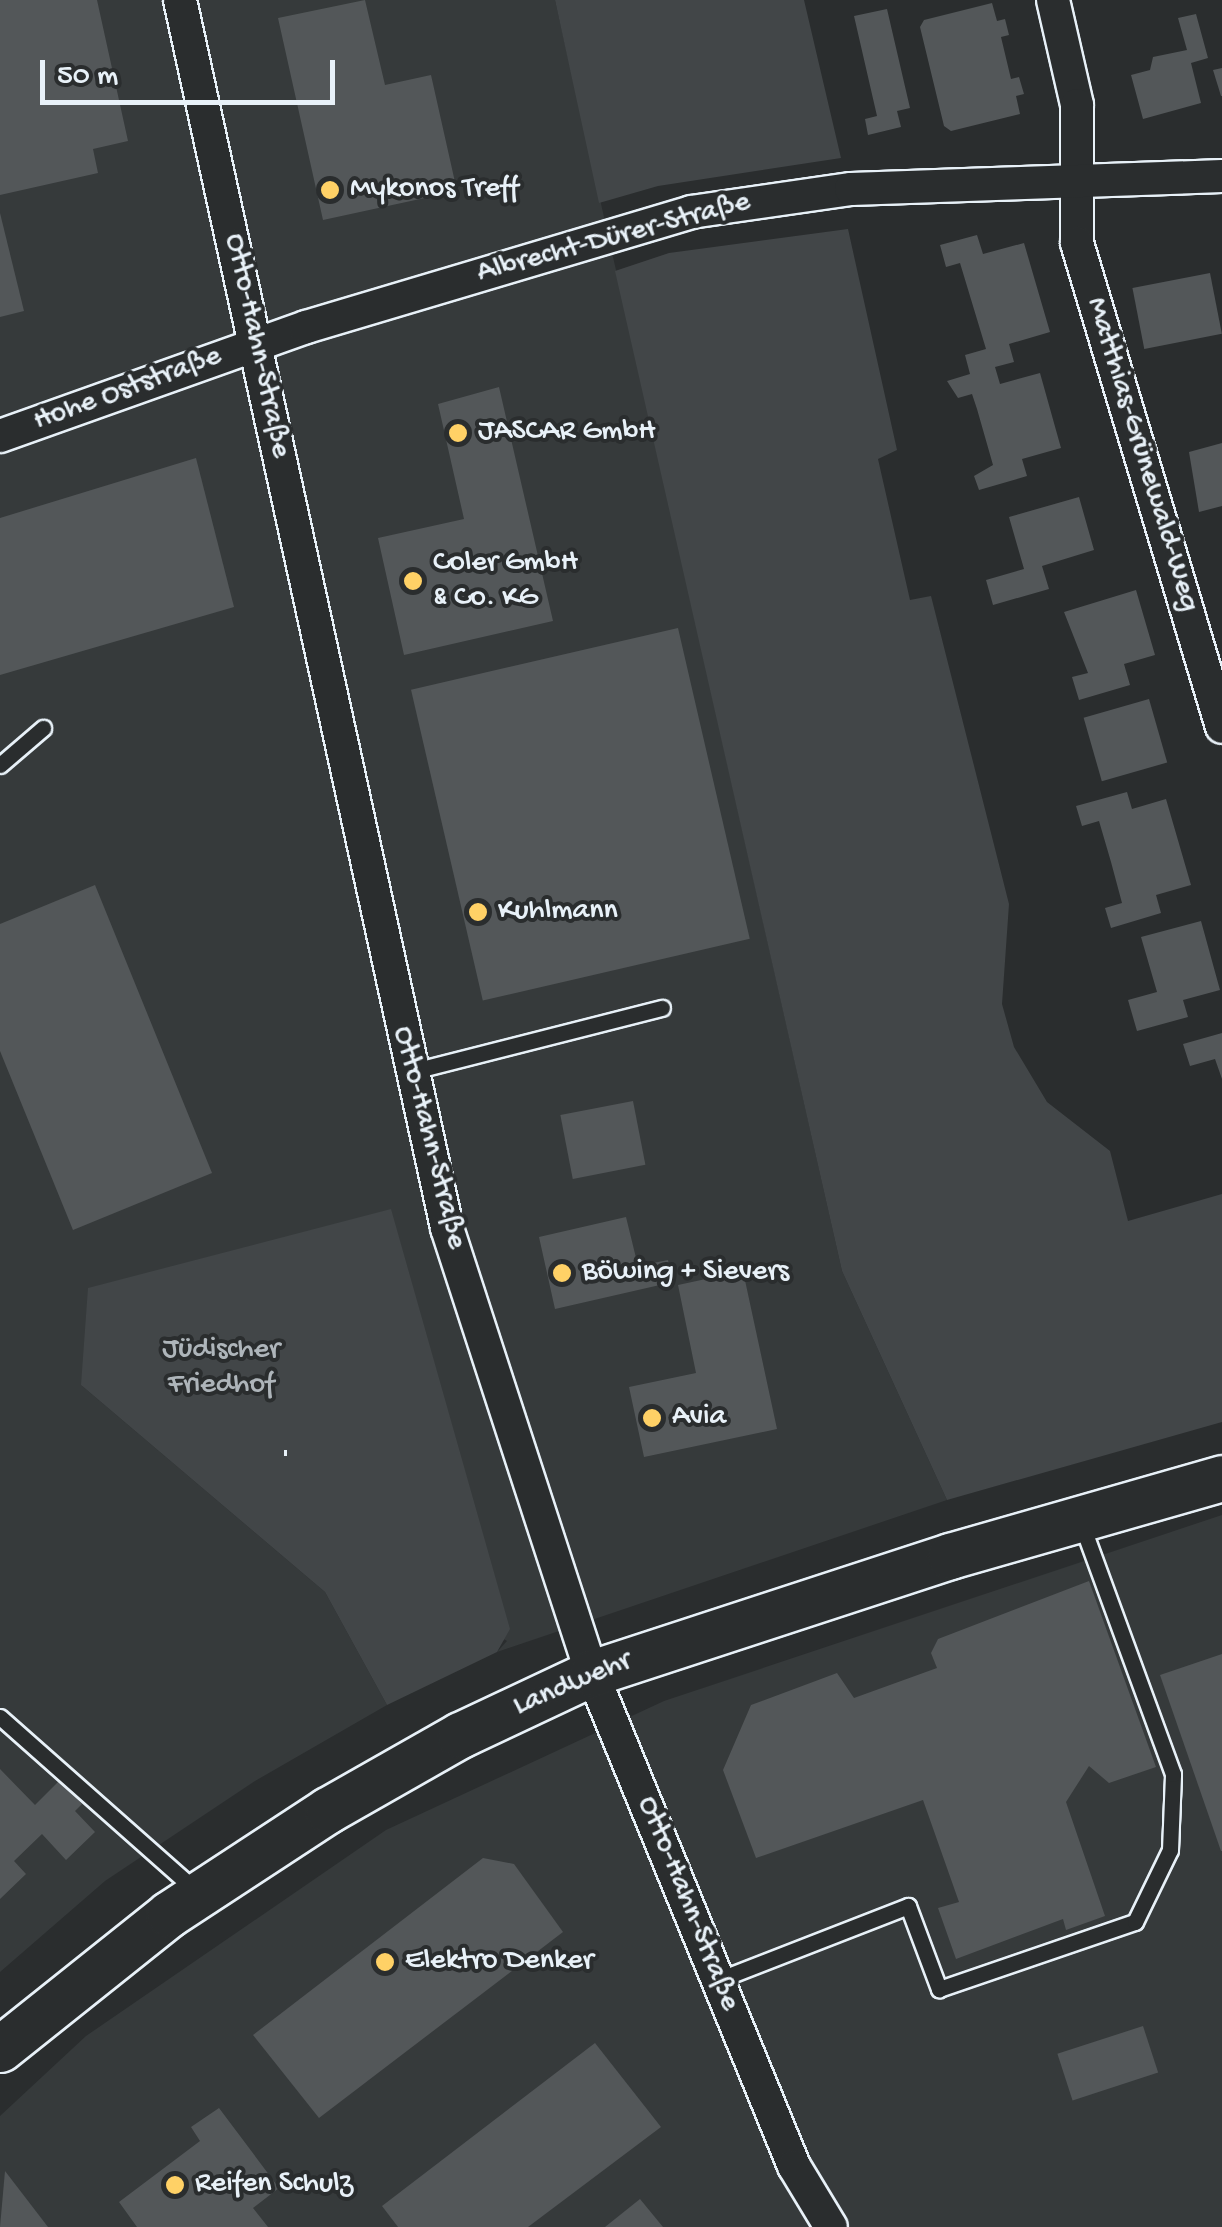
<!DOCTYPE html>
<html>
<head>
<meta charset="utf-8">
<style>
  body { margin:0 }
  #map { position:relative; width:1222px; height:2227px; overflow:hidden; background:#2a2d2e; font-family:"Gochi Hand",sans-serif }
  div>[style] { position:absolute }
  .built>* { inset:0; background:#363a3b }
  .green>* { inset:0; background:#424648 }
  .building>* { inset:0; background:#535759; transform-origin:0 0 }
  .path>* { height:6px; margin-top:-3px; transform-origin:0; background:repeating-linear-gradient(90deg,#e8f1f8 0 2.5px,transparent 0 10.5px) }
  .roads { filter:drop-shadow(2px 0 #e8f1f8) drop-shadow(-2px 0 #e8f1f8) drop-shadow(0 2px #e8f1f8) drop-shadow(0 -2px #e8f1f8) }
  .service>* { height:15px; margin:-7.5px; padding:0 7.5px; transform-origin:7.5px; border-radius:7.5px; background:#2a2d2e }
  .minor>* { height:32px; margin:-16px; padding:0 16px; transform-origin:16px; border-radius:16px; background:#2a2d2e }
  .secondary>* { height:45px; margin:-22.5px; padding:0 22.5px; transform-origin:22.5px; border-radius:22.5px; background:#2a2d2e }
  .dots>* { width:28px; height:28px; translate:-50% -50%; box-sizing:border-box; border:5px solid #2a2d2e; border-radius:50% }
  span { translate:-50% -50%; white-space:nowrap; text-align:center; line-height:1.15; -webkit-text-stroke:8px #2a2d2e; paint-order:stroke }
  .poi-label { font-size:30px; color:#e8f1f8 }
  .left { translate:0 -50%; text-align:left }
  .street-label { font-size:30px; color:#e8f1f8 }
  .park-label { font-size:30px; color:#aeb5ba }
  .scale { position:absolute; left:40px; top:60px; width:295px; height:45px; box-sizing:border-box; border:5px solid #e8f1f8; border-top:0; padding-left:12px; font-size:30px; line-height:35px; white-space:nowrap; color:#e8f1f8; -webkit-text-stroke:8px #2a2d2e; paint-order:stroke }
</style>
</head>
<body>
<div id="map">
  <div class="built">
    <div style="clip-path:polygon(0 0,555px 0,842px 1271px,947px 1500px,497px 1652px,507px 1641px,81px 1385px,325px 1592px,387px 1705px,255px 1781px,105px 1881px,0 1972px)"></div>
    <div style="clip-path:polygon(1222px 1515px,1222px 2227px,0 2227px,0 2116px,86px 2036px,386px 1830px,664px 1701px)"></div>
  </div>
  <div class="green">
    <div style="clip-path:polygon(555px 0,804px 0,841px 158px,658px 186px,599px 203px)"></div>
    <div style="clip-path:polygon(848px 229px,897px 450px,878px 459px,910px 600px,931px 596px,1009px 904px,1002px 1004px,1014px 1047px,1047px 1102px,1110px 1151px,1128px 1221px,1222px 1194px,1222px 1422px,947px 1500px,842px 1271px,615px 271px,669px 253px)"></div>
    <div style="clip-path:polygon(391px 1209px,510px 1629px,497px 1652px,387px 1705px,325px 1592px,81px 1385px,88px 1288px)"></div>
  </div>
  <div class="building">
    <div style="clip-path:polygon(0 0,97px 0,128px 141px,93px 149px,98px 173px,0 195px)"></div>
    <div style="clip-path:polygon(365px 0,385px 85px,431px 75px,457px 191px,323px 220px,278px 18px)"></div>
    <div style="clip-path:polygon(992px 3px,997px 21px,1005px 19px,1009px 35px,1001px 37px,1011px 79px,1019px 77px,1024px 94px,1016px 96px,1020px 114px,951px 131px,944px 126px,920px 27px,924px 20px)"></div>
    <div style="clip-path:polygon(887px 9px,910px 108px,897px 111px,901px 127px,868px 135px,865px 119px,877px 116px,854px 16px)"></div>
    <div style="clip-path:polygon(1196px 14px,1208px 58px,1191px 63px,1201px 103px,1143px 119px,1131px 75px,1150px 70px,1153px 57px,1187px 50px,1178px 18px)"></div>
    <div style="clip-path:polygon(1222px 68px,1222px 96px,1221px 96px,1213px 70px)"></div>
    <div style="clip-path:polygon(0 213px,24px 311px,0 317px)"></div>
    <div style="clip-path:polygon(977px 235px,983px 254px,1024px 243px,1050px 332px,1009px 344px,1014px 362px,995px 367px,1000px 384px,1040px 373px,1061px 448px,1022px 459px,1027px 476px,979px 490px,974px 476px,993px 465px,977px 409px,972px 394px,958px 398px,947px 381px,970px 374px,965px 355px,986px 349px,960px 263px,946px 267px,940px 245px)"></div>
    <div style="left:1210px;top:273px;width:62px;height:79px;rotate:79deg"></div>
    <div style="clip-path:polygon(499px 387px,553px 621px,404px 655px,378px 538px,464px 519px,438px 404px)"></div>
    <div style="clip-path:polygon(1222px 443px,1222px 506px,1199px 512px,1189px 452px)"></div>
    <div style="clip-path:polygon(196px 458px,234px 607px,0 675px,0 518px)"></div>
    <div style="clip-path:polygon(1079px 497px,1094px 550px,1042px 566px,1049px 589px,993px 605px,986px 580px,1024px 569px,1009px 517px)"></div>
    <div style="clip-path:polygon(1136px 590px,1155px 655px,1124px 664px,1130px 685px,1079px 700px,1072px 677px,1088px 673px,1064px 612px)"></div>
    <div style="left:678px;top:628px;width:319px;height:274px;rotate:77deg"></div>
    <div style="left:1149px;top:699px;width:66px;height:68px;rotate:74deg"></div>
    <div style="clip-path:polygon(1127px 792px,1132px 809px,1166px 799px,1191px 885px,1156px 895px,1161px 913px,1111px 928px,1105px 908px,1122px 903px,1111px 862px,1099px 821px,1082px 826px,1076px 806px)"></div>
    <div style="clip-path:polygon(95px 885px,212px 1173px,73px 1230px,0 1051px,0 924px)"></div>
    <div style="clip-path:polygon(1201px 921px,1220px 990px,1183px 1000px,1188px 1017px,1137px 1031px,1128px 1000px,1157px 992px,1141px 937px)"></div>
    <div style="clip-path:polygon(1222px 1033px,1222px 1079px,1215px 1059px,1190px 1066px,1183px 1044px)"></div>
    <div style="left:633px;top:1101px;width:65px;height:74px;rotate:79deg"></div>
    <div style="clip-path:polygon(626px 1217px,638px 1266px,668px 1260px,673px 1282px,555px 1309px,539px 1237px)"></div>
    <div style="clip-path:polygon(743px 1271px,777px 1429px,644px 1457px,629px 1387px,696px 1373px,678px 1285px)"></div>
    <div style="clip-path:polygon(1089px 1581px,1156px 1767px,1109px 1783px,1089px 1766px,1066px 1802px,1105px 1916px,1066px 1930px,1063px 1919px,956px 1959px,938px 1908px,959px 1902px,923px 1800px,756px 1858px,723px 1770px,751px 1705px,837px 1673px,854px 1698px,937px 1668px,931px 1653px,938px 1639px)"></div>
    <div style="clip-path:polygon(1222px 1654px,1222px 1851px,1221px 1851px,1160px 1675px)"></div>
    <div style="clip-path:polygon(0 1769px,35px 1805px,60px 1780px,82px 1804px,75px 1811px,95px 1832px,66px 1860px,42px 1834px,14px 1861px,26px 1874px,0 1899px)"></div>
    <div style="clip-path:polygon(483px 1858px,514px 1864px,563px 1932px,319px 2118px,253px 2035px)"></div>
    <div style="left:1143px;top:2026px;width:49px;height:90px;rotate:72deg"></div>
    <div style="clip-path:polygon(595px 2043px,661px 2127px,528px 2227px,398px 2227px,382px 2206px)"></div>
    <div style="clip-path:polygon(219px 2108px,279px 2188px,253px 2208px,268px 2227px,137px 2227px,119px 2202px,200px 2141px,191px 2127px)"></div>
    <div style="clip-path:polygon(5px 2171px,48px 2227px,0 2227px)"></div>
    <div style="clip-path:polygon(640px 2199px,663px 2227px,605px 2227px)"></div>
  </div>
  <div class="path">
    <div style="left:284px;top:1453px;width:10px"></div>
  </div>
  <div class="roads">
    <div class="service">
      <div style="left:0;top:765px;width:57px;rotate:-40.7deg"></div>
      <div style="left:410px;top:1072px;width:260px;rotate:-14.3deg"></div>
      <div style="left:0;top:1717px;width:263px;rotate:41.5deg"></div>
      <div style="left:718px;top:1980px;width:204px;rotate:-21.3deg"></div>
      <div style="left:908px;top:1906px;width:89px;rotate:69.5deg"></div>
      <div style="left:939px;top:1989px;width:207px;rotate:-18.9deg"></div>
      <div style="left:1135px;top:1922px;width:80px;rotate:-64.1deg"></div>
      <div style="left:1170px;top:1850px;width:76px;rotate:-87.7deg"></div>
      <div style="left:1173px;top:1774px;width:268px;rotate:-110.1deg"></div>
    </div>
    <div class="minor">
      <div style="left:180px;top:0;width:1257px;rotate:77.73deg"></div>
      <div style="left:447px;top:1228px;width:468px;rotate:72deg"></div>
      <div style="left:592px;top:1673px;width:533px;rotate:67.72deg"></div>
      <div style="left:794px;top:2166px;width:71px;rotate:58.8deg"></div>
      <div style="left:1053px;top:0;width:108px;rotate:77.1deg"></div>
      <div style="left:1077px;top:105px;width:138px;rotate:90deg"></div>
      <div style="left:1077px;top:243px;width:505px;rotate:73.32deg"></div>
      <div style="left:0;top:436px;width:325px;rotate:-19.6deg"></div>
      <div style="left:306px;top:327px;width:402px;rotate:-16.6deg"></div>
      <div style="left:691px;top:212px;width:162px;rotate:-8.2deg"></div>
      <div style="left:851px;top:189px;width:371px;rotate:-2deg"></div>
    </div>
    <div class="secondary">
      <div style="left:0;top:2049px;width:216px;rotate:-38.6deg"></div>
      <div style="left:169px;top:1914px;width:190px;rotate:-33.2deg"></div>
      <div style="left:328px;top:1810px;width:152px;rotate:-29.6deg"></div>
      <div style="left:460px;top:1735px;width:146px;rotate:-25.2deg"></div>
      <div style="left:592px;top:1673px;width:377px;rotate:-18.1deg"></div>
      <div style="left:950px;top:1556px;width:283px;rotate:-16deg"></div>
    </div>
  </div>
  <div class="dots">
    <div style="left:330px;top:190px;background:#ffd166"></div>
    <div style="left:458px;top:433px;background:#ffd166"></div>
    <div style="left:413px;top:581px;background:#ffd166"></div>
    <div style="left:478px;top:912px;background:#ffd166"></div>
    <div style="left:562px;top:1273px;background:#ffd166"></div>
    <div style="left:652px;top:1418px;background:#ffd166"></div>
    <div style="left:385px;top:1962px;background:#ffd166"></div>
    <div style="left:175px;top:2185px;background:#ffd166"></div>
  </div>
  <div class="poi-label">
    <span class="left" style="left:350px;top:190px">Mykonos Treff</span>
    <span class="left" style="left:478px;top:433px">JASCAR GmbH</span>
    <span class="left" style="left:433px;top:581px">Coler GmbH<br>&amp; Co. KG</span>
    <span class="left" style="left:498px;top:912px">Kuhlmann</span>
    <span class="left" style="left:582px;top:1273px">Böwing + Sievers</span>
    <span class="left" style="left:672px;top:1418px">Avia</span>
    <span class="left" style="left:405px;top:1962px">Elektro Denker</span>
    <span class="left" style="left:195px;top:2185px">Reifen Schulz</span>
  </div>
  <div class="street-label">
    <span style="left:614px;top:239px;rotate:-15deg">Albrecht-Dürer-Straße</span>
    <span style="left:256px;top:346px;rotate:78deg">Otto-Hahn-Straße</span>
    <span style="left:128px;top:390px;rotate:-20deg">Hohe Oststraße</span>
    <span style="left:1141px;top:455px;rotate:73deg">Matthias-Grünewald-Weg</span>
    <span style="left:428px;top:1138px;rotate:76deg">Otto-Hahn-Straße</span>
    <span style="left:573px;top:1685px;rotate:-23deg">Landwehr</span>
    <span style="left:687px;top:1904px;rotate:68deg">Otto-Hahn-Straße</span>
  </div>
  <div class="park-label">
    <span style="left:221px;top:1368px">Jüdischer<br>Friedhof</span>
  </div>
  <div class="scale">50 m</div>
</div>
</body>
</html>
